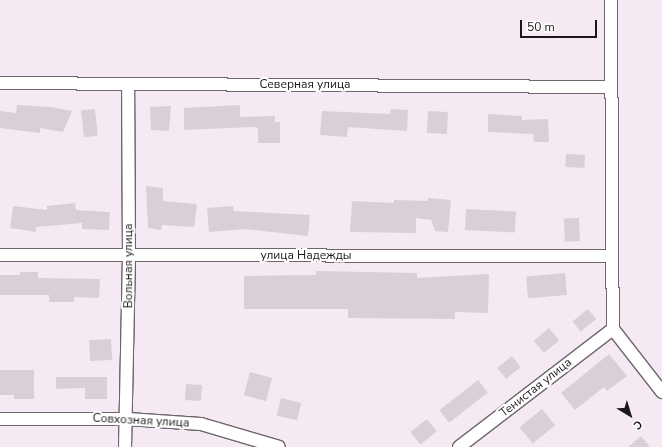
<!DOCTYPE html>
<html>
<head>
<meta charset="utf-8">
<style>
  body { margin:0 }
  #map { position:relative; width:662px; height:447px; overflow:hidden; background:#f5eaf4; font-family:"Nunito Sans",sans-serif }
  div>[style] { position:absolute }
  .building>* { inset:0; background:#dacfd9; transform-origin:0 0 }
  .roads { filter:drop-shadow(1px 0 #6e656d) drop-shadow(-1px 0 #6e656d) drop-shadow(0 1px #6e656d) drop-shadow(0 -1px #6e656d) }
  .minor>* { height:12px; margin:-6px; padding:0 6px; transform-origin:6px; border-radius:6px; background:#fff }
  span { translate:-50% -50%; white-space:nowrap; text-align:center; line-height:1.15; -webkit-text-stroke:4px #fff; paint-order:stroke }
  .street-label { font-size:12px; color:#1a171a }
  .north { position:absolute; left:610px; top:395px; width:40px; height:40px; -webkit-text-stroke:3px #fff; paint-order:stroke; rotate:142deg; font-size:11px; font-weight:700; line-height:16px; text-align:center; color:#1a171a }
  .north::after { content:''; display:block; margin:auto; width:14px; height:18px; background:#1a171a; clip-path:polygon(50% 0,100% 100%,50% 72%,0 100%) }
  .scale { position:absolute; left:520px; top:20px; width:77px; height:18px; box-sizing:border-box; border:2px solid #1a171a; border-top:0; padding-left:5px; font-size:12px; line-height:14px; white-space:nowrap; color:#1a171a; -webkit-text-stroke:3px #fff; paint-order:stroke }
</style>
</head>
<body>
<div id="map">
  <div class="building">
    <div style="clip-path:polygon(17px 105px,51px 107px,72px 111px,63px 132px,40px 128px,40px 133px,0 128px,0 111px,16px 113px)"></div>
    <div style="clip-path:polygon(240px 105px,240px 117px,275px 116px,275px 122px,280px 122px,280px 143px,258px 143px,258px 128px,253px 127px,184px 130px,184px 108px)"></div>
    <div style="clip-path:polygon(171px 106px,169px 131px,151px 130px,150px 107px)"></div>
    <div style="left:95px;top:109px;width:27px;height:14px;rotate:84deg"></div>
    <div style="clip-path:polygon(391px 109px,408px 110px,407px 131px,348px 127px,347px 137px,320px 135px,322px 111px,390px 114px)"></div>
    <div style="left:428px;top:111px;width:20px;height:22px;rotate:3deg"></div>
    <div style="clip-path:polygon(488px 114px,522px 116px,522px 120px,548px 119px,549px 142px,534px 142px,533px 134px,488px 132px)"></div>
    <div style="left:566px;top:154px;width:19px;height:13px;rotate:3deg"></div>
    <div style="clip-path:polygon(146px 186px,163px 188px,163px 201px,197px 204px,194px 227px,162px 225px,161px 230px,148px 228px)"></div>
    <div style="clip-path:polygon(428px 198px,451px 200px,448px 232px,435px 231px,431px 220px,416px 218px,416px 233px,350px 232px,352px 201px,394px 203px,394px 200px,428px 201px)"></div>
    <div style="clip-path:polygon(75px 203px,76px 210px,110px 212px,109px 230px,82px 229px,82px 223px,36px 227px,36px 232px,10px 228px,13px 206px,47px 210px,47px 206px)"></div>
    <div style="clip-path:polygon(233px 206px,234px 211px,310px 215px,308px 236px,244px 229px,209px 232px,207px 208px)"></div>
    <div style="left:466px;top:209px;width:50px;height:21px;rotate:3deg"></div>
    <div style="left:579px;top:218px;width:23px;height:15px;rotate:88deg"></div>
    <div style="clip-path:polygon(316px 271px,417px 273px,417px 278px,489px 274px,488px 313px,455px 312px,455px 319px,348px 318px,348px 309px,244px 309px,244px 276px,316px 275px)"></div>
    <div style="clip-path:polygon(20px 272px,38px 272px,38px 278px,100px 279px,99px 298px,74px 297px,74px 302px,49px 302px,49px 295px,0 295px,0 275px,20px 275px)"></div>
    <div style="left:565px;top:273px;width:22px;height:39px;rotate:85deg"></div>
    <div style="left:588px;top:309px;width:13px;height:20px;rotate:51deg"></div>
    <div style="left:549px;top:328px;width:16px;height:20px;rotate:50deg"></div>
    <div style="left:111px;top:339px;width:21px;height:22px;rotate:87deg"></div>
    <div style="clip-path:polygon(609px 354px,627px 376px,607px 391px,604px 387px,575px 410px,561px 393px)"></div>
    <div style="left:512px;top:356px;width:14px;height:19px;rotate:51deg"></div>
    <div style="clip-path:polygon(0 370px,34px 370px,34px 399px,14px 399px,14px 395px,0 395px)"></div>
    <div style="left:250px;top:372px;width:23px;height:24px;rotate:15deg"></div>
    <div style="clip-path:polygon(56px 377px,107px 377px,107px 399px,85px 399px,85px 388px,56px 389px)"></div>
    <div style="left:478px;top:380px;width:16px;height:49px;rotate:52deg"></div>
    <div style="left:186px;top:384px;width:16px;height:16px;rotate:4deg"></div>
    <div style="left:281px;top:398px;width:21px;height:18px;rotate:14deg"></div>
    <div style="left:542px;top:409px;width:21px;height:29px;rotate:51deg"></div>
    <div style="left:427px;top:419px;width:16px;height:21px;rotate:52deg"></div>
    <div style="clip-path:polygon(641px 436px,650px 447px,628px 447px)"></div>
  </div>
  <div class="roads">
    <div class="minor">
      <div style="left:611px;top:0;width:329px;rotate:89.7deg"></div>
      <div style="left:613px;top:329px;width:80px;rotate:52.1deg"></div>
      <div style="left:0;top:83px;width:611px;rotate:0.38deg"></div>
      <div style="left:0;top:255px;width:612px;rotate:0.09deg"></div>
      <div style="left:0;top:419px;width:128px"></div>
      <div style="left:128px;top:419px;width:73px;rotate:3.9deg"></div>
      <div style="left:201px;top:424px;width:81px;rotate:16.4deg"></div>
      <div style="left:125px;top:447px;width:191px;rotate:-88.8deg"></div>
      <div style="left:129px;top:256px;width:171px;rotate:-90.3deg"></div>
      <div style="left:459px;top:447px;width:194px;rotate:-37.5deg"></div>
    </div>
  </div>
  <div class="street-label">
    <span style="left:305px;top:85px">Северная улица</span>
    <span style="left:306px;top:256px">улица Надежды</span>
    <span style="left:129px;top:266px;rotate:-90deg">Вольная улица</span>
    <span style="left:536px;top:388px;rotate:-38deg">Тенистая улица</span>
    <span style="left:141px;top:421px;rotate:3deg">Совхозная улица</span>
  </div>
  <div class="north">С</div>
  <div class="scale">50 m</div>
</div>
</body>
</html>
